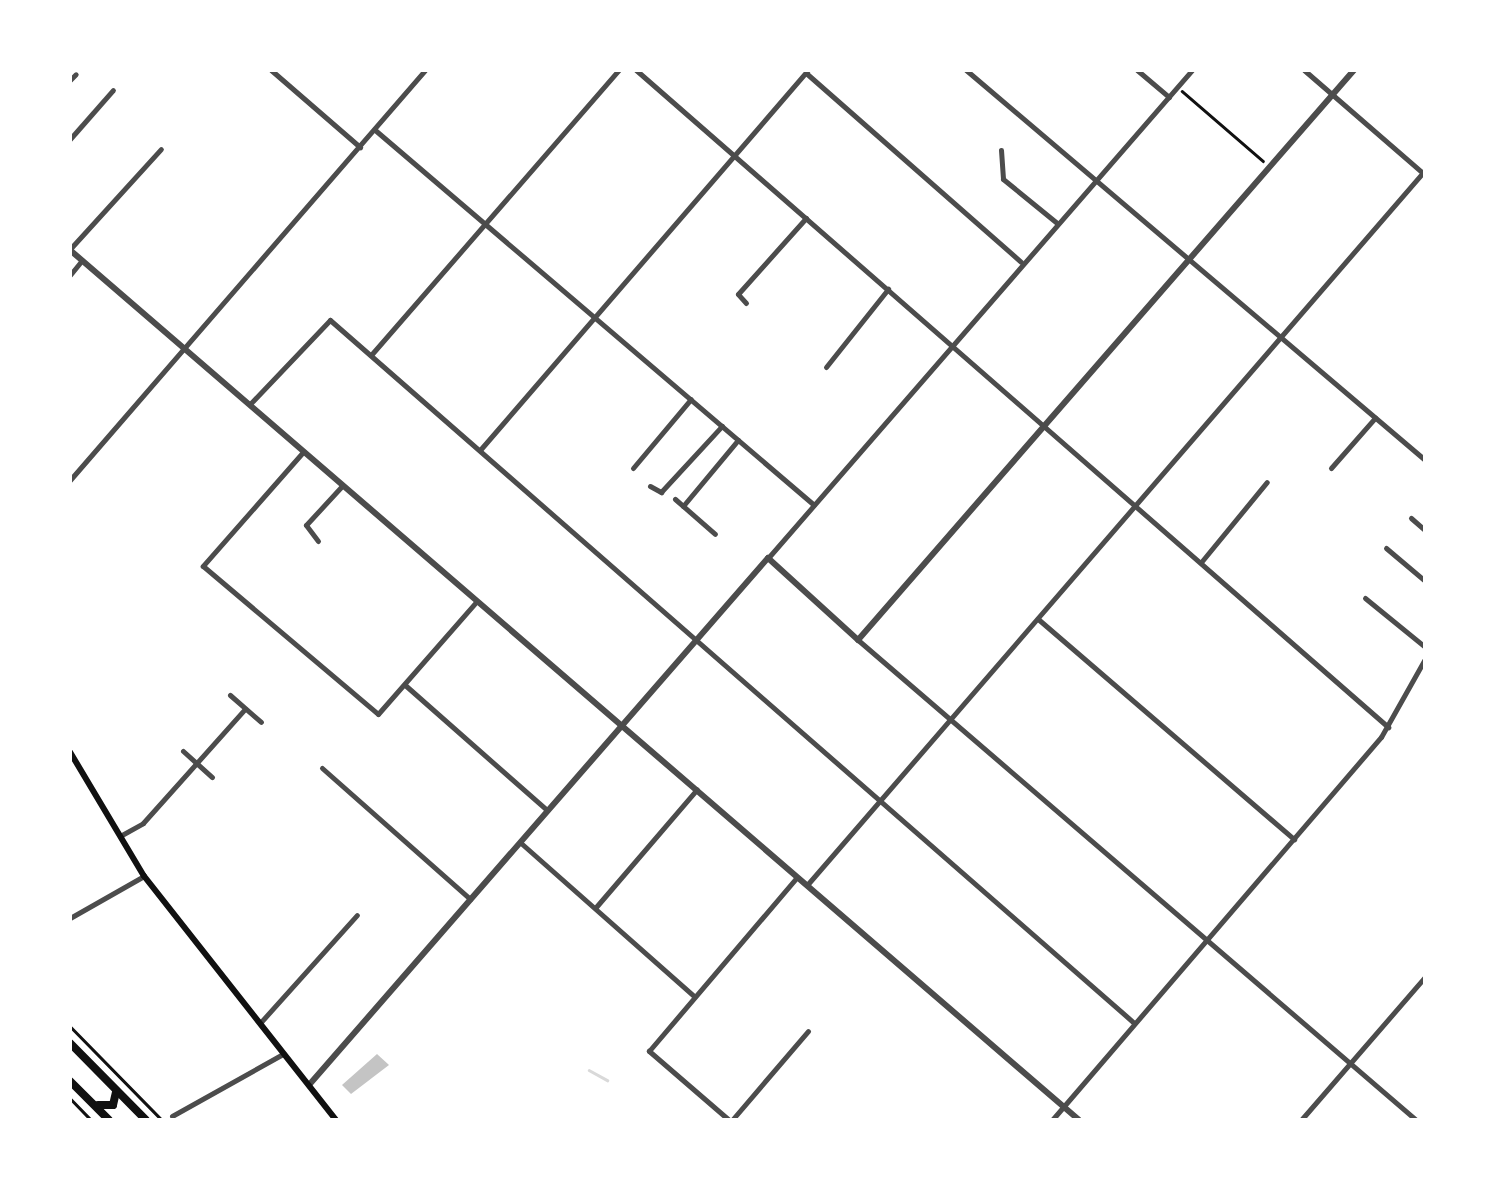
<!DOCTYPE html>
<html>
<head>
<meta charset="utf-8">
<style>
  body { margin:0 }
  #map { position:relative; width:1495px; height:1190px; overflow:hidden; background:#fff; font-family:Poppins,sans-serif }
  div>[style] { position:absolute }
  .stream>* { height:2.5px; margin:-1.25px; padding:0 1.25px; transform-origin:1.25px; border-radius:1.25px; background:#d9d9d9 }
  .building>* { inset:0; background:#c4c4c4 }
  .path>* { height:2.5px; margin:-1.25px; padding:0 1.25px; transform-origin:1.25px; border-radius:1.25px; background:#111 }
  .minor>* { height:5px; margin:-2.5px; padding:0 2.5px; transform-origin:2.5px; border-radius:2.5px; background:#4c4c4c }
  .tertiary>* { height:6px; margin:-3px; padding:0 3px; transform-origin:3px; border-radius:3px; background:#4c4c4c }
  .secondary>* { height:6px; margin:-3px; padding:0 3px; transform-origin:3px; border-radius:3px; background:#111 }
  .trunk>* { height:8px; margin:-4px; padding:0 4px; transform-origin:4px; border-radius:4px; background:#111 }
  span { translate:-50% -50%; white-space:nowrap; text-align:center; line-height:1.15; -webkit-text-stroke:8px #fff; paint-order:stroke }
  .frame { position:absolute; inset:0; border:72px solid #fff; pointer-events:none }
</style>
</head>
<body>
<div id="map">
  <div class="stream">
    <div style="left:589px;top:1070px;width:21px;rotate:29deg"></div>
  </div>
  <div class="building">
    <div style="clip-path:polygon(377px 1054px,389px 1065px,351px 1094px,342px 1085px)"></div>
  </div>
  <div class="path">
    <div style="left:1182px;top:91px;width:107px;rotate:40.8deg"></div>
    <div style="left:70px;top:1026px;width:132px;rotate:45.6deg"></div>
    <div style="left:70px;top:1098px;width:30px;rotate:46deg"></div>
  </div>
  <div class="minor">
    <div style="left:271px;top:70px;width:118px;rotate:40.9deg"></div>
    <div style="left:636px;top:70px;width:999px;rotate:41.14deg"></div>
    <div style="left:966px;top:70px;width:602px;rotate:40.35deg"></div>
    <div style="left:1137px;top:70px;width:42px;rotate:40.2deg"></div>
    <div style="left:1304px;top:70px;width:157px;rotate:40.9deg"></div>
    <div style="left:806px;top:73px;width:286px;rotate:41.3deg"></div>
    <div style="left:70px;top:80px;width:8px;rotate:-45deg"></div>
    <div style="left:375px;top:130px;width:577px;rotate:40.5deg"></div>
    <div style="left:70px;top:139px;width:65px;rotate:-48.7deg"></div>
    <div style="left:1001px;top:150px;width:29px;rotate:86deg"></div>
    <div style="left:1003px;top:179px;width:70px;rotate:39.2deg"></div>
    <div style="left:70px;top:249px;width:135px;rotate:-47.7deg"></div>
    <div style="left:70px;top:275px;width:19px;rotate:-51deg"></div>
    <div style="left:746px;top:303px;width:12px;rotate:-132deg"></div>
    <div style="left:738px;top:294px;width:102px;rotate:-48.2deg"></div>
    <div style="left:371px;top:355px;width:378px;rotate:-49deg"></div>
    <div style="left:826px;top:367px;width:100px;rotate:-51.5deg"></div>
    <div style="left:250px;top:404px;width:116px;rotate:-46.4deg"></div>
    <div style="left:330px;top:320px;width:1067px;rotate:41.16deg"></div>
    <div style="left:480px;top:450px;width:502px;rotate:-49.2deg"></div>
    <div style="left:303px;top:452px;width:152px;rotate:131.3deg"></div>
    <div style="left:203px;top:566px;width:229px;rotate:40.2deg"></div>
    <div style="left:378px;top:714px;width:149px;rotate:-48.8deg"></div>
    <div style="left:633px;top:468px;width:90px;rotate:-50deg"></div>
    <div style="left:1331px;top:468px;width:67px;rotate:-48.7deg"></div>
    <div style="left:70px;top:480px;width:542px;rotate:-49.11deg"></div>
    <div style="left:650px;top:486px;width:13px;rotate:29deg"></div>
    <div style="left:661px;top:492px;width:90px;rotate:-47.3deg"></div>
    <div style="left:675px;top:499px;width:53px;rotate:41.2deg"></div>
    <div style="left:683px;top:506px;width:86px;rotate:-50.2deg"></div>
    <div style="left:1411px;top:518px;width:18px;rotate:41deg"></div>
    <div style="left:318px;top:541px;width:20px;rotate:-127deg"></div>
    <div style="left:306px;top:525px;width:53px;rotate:-47.3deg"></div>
    <div style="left:1386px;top:548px;width:51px;rotate:40.2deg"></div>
    <div style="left:768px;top:558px;width:646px;rotate:-49.01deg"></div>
    <div style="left:1202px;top:561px;width:102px;rotate:-50.6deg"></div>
    <div style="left:1365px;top:598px;width:77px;rotate:39.2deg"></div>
    <div style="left:1038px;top:619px;width:338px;rotate:40.7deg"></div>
    <div style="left:858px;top:640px;width:736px;rotate:40.7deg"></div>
    <div style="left:405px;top:685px;width:189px;rotate:41.4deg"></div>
    <div style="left:230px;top:695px;width:41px;rotate:41.1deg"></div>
    <div style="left:183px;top:751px;width:39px;rotate:42deg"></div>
    <div style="left:322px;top:768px;width:198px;rotate:41.5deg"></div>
    <div style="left:120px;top:836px;width:26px;rotate:-29deg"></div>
    <div style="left:143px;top:823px;width:153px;rotate:-48.2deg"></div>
    <div style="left:522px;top:844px;width:230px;rotate:41.5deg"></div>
    <div style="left:807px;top:885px;width:945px;rotate:-49.16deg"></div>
    <div style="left:596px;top:907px;width:155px;rotate:-49.4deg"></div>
    <div style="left:70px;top:918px;width:85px;rotate:-29.6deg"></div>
    <div style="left:260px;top:1023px;width:145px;rotate:-48.1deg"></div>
    <div style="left:172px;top:1116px;width:127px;rotate:-29.2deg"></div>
    <div style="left:729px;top:1120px;width:106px;rotate:-139.2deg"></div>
    <div style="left:649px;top:1051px;width:228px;rotate:-49.6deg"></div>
    <div style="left:732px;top:1120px;width:117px;rotate:-49.5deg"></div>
    <div style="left:1052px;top:1120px;width:505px;rotate:-49.34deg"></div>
    <div style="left:1381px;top:737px;width:90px;rotate:-60.6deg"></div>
    <div style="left:1301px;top:1120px;width:189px;rotate:-49.1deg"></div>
  </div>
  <div class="tertiary">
    <div style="left:70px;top:250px;width:1332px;rotate:40.77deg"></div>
    <div style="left:309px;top:1085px;width:699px;rotate:-48.95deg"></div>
    <div style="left:768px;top:558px;width:122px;rotate:42.3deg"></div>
    <div style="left:858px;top:640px;width:756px;rotate:-48.97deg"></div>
  </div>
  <div class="secondary">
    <div style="left:70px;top:752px;width:144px;rotate:59.2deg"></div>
    <div style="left:144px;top:876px;width:310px;rotate:51.8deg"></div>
  </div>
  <div class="trunk">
    <div style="left:70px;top:1043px;width:108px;rotate:45.4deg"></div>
    <div style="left:70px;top:1081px;width:55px;rotate:45deg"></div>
    <div style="left:98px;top:1105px;width:15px"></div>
    <div style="left:113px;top:1105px;width:13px;rotate:-77deg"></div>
  </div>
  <div class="frame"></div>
</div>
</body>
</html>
